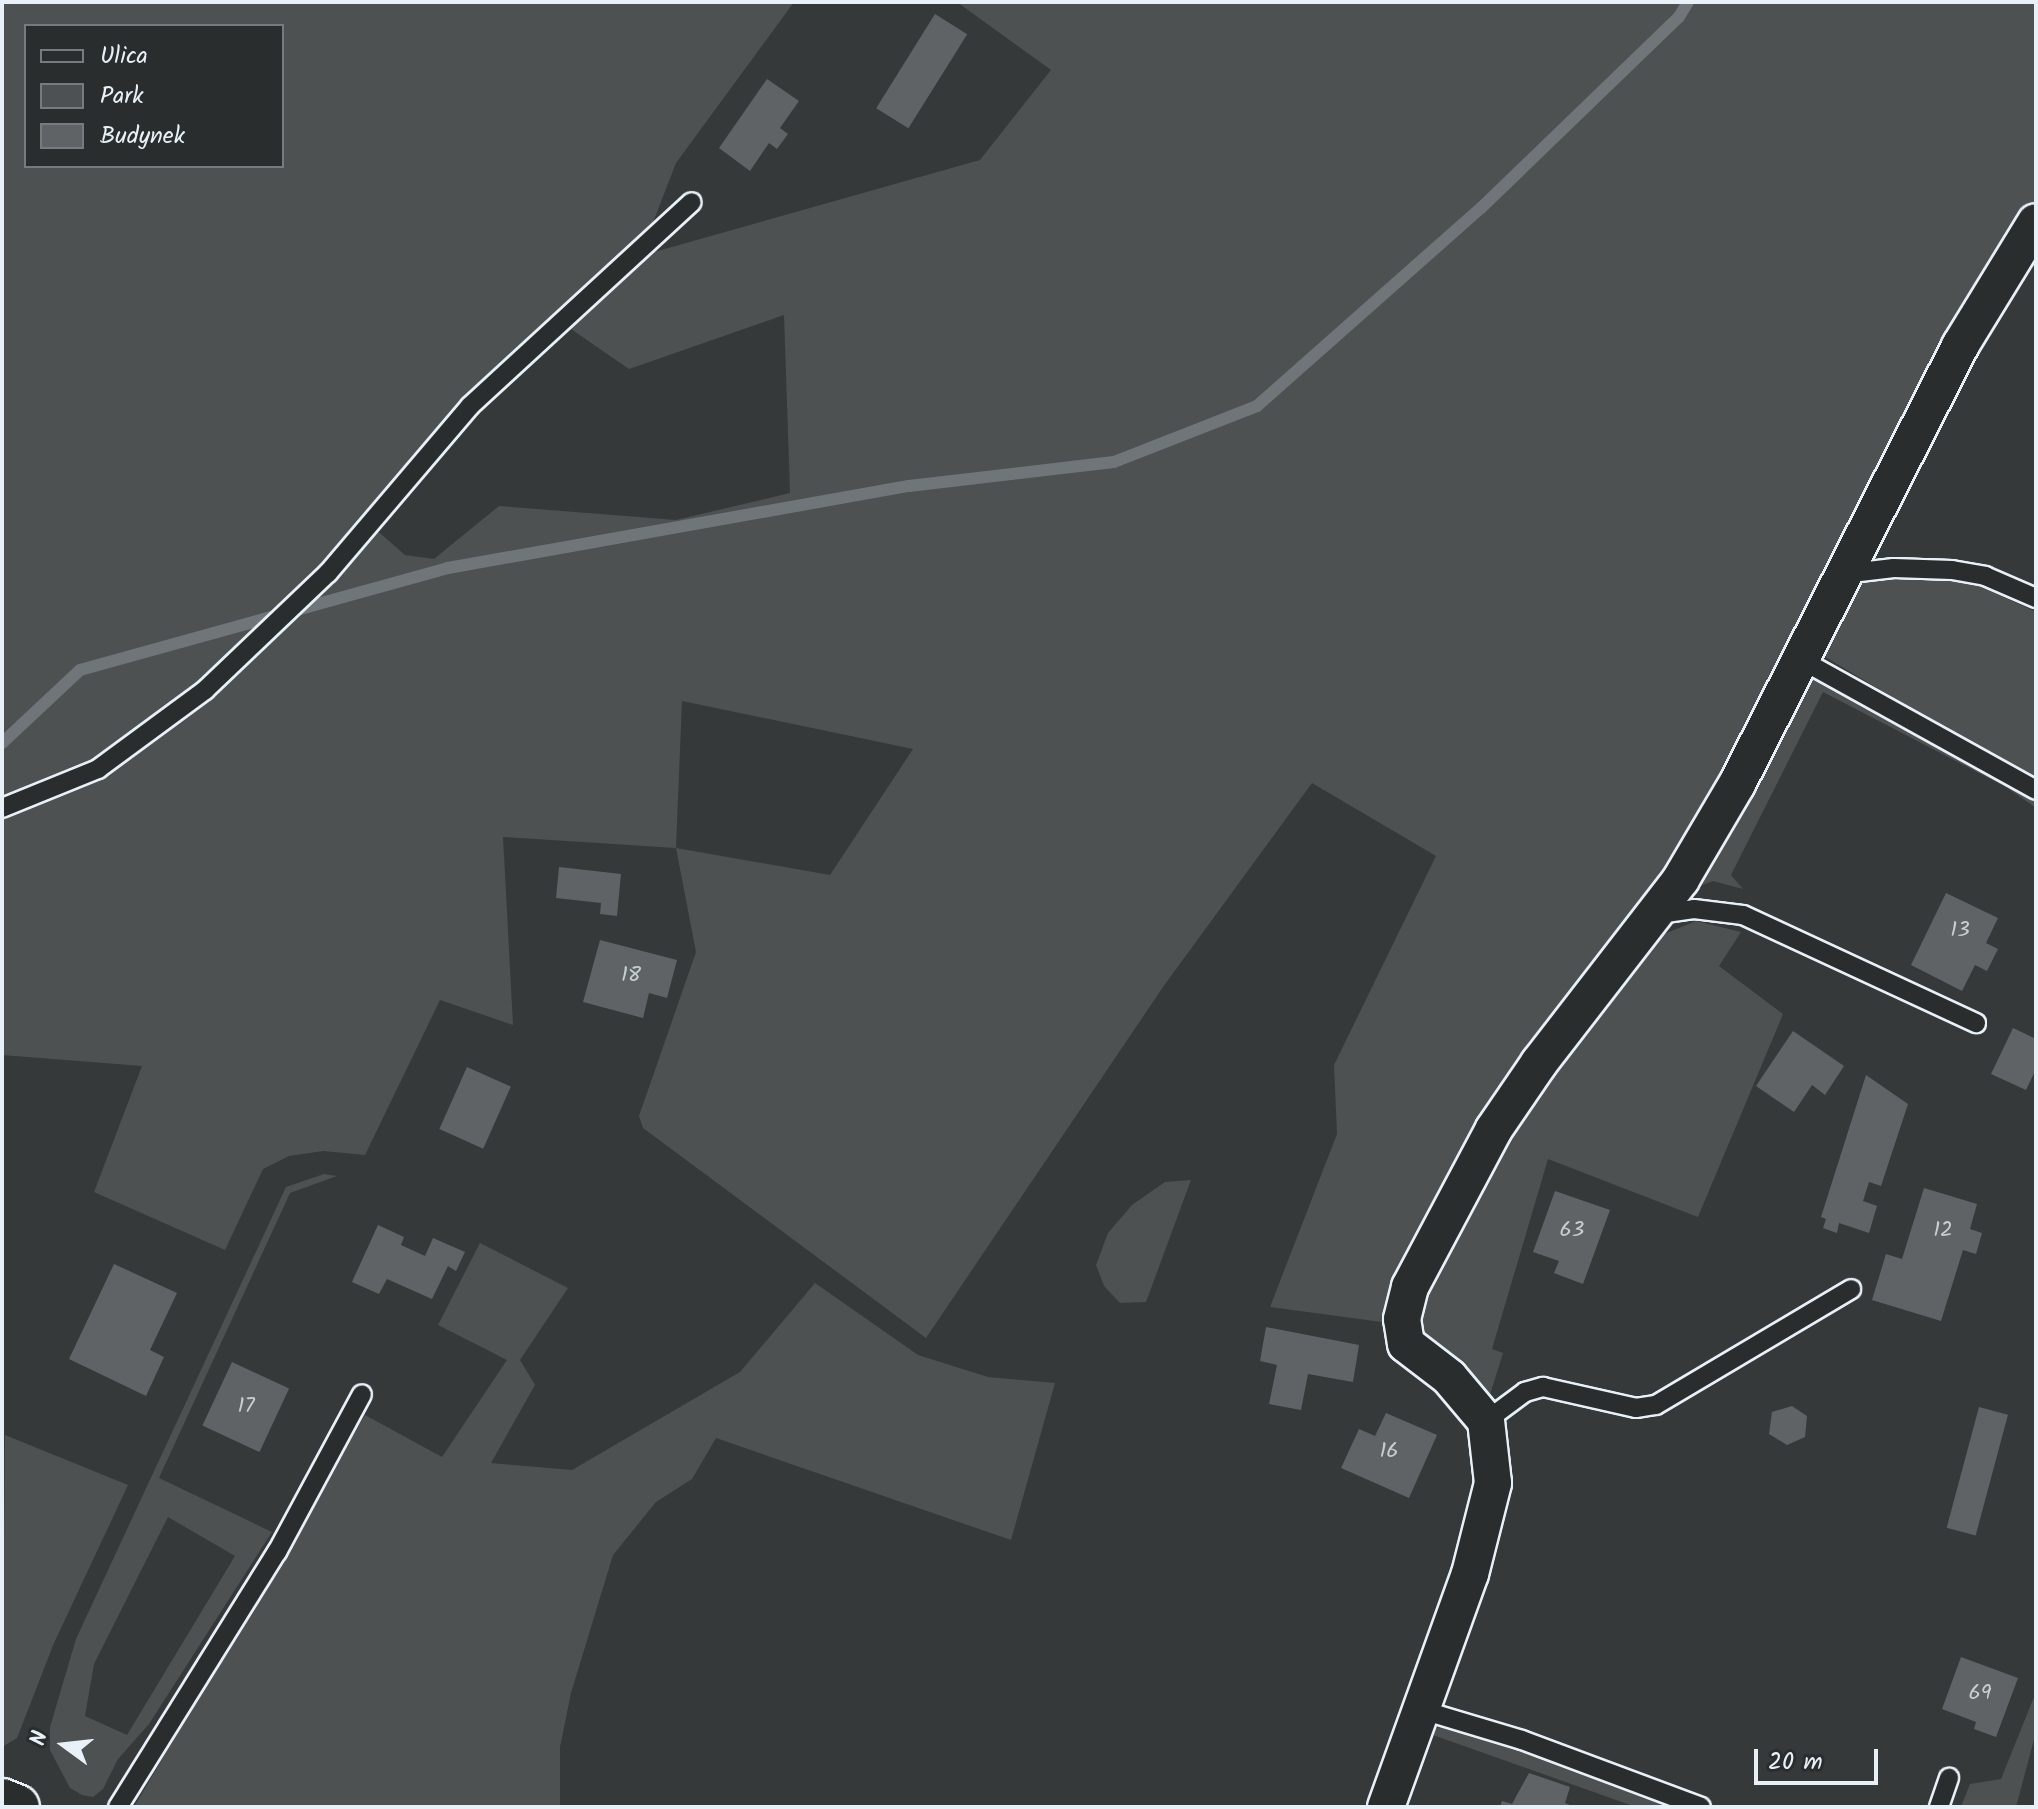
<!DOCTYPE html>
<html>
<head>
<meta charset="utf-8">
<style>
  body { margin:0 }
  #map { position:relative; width:2038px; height:1809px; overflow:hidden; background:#35393a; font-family:Kalam,sans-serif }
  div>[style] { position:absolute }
  .green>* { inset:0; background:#4d5152 }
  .stream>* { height:12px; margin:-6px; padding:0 6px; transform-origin:6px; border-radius:6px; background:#707579 }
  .building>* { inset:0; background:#5f6365; transform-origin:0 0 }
  .roads { filter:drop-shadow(2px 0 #e8f1f8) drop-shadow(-2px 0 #e8f1f8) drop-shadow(0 2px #e8f1f8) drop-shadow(0 -2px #e8f1f8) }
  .lane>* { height:18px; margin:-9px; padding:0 9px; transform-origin:9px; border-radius:9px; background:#2a2d2e }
  .street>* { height:36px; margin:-18px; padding:0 18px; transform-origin:18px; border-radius:18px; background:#2a2d2e }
  .secondary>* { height:44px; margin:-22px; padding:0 22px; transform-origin:22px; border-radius:22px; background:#2a2d2e }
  span { translate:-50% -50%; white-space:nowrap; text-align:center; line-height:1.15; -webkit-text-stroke:7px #2a2d2e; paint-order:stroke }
  .number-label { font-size:22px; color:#c6ced3 }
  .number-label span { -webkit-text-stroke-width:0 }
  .frame { position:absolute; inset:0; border:4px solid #e8f1f8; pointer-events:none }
  .legend { position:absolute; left:24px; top:24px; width:260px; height:144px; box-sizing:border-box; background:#2a2d2e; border:2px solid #767b7f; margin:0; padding:10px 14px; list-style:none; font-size:24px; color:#e8f1f8 }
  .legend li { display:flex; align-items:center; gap:16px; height:40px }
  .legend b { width:40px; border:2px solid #767b7f }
  .north { position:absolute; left:24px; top:1705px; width:80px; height:80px; -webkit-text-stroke:6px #2a2d2e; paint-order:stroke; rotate:285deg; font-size:22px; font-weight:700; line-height:32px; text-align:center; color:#e8f1f8 }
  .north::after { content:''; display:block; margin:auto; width:28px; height:36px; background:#e8f1f8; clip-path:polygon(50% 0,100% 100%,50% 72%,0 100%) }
  .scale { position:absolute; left:1754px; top:1749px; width:124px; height:36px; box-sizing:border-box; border:4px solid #e8f1f8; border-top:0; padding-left:10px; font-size:24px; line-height:28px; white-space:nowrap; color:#e8f1f8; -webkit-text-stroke:6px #2a2d2e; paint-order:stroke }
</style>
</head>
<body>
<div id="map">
  <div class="green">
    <div style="clip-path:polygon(evenodd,2px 2px,794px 2px,676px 163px,640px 256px,980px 160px,1051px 70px,957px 2px,2036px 2px,2036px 199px,1954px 330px,1706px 809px,1635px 914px,1389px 1323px,1270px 1307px,1337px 1134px,1334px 1065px,1436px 856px,1312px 783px,1163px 987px,926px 1338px,643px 1128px,639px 1116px,696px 952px,676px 848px,503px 837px,513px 1025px,440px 1000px,365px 1155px,323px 1151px,289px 1156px,263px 1169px,225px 1250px,94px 1192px,142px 1066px,2px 1055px,2px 2px,26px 26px,282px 26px,282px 166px,26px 166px,26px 26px,2px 2px,784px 315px,790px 493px,676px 520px,499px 506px,434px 559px,405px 555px,374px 528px,454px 434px,571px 329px,629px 369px,784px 315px,2px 2px,682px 701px,913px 749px,830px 875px,676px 848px,682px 701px)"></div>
    <div style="clip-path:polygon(1891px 577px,1936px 577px,1979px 586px,2036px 612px,2036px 783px,1817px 652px,1850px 582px)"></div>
    <div style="clip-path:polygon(1802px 680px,1822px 680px,1996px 775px,2036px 800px,2036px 808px,2006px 787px,1823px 692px,1731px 875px,1743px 889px,1713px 881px,1690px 890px)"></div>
    <div style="clip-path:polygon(1696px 921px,1741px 932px,1719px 966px,1783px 1014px,1698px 1217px,1548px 1159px,1492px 1349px,1503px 1353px,1488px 1401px,1436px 1356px,1417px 1327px,1422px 1294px,1498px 1143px,1652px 939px)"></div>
    <div style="clip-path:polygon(evenodd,324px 1174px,337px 1176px,290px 1193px,159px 1478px,272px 1532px,149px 1724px,118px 1759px,103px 1789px,93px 1797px,82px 1795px,70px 1788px,50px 1750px,50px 1727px,76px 1639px,286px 1187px,324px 1174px,168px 1517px,235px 1556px,127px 1735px,85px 1716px,94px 1664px,168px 1517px)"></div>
    <div style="clip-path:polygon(1191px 1180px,1146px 1302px,1120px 1303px,1104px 1286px,1096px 1265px,1108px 1233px,1132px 1205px,1165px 1182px)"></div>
    <div style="clip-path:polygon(480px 1243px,568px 1288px,520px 1360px,535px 1385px,491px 1463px,572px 1470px,740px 1372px,815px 1283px,918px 1355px,988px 1377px,1055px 1383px,1011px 1540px,716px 1438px,692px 1479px,656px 1502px,613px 1555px,571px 1693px,560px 1747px,560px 1807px,134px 1807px,365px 1415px,442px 1457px,507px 1360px,438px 1325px)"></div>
    <div style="clip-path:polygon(5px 1435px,128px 1485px,54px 1643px,17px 1738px,2px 1747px)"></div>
    <div style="clip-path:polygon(2036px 1692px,2036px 1732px,2016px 1807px,1961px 1807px,1970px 1784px,2001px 1779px)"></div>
    <div style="clip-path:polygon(1454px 1727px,1600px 1780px,1673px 1807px,1636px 1807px,1433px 1735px,1426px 1752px,1421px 1748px,1430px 1728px)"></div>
  </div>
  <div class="stream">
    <div style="left:2px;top:743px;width:107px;rotate:-43.1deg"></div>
    <div style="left:80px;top:670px;width:382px;rotate:-15.5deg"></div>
    <div style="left:448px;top:568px;width:468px;rotate:-10.1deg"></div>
    <div style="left:909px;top:486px;width:206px;rotate:-6.7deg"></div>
    <div style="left:1114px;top:462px;width:154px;rotate:-21.4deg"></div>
    <div style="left:1257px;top:406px;width:299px;rotate:-41.5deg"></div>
    <div style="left:1481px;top:208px;width:275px;rotate:-44deg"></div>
    <div style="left:1679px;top:17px;width:17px;rotate:-59deg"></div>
  </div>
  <div class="building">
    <div style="left:935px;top:14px;width:38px;height:111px;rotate:32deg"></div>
    <div style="clip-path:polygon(767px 79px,799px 101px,780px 128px,788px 134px,777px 149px,769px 143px,750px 171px,719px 148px)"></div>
    <div style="clip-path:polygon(559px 867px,621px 874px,617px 916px,600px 914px,601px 903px,556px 898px)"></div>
    <div style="clip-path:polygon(1946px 893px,1998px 918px,1986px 943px,1998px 949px,1987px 971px,1975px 965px,1962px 991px,1911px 965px)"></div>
    <div style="clip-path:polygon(600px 940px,677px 960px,667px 998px,649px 993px,643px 1018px,583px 1002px)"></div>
    <div style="clip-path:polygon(2013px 1028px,2036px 1039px,2036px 1069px,2026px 1090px,1991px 1074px)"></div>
    <div style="clip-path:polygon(1793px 1031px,1844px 1066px,1825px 1095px,1812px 1085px,1794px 1112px,1756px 1086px)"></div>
    <div style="left:467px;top:1067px;width:48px;height:68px;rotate:24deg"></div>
    <div style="clip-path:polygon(1866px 1075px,1908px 1104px,1881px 1186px,1869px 1182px,1863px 1201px,1877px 1206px,1869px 1233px,1839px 1223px,1837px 1233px,1823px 1228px,1826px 1219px,1821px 1217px)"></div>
    <div style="clip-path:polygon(1924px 1188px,1977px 1204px,1970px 1229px,1982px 1233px,1976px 1254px,1963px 1250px,1941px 1321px,1872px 1300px,1886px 1254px,1902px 1259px)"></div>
    <div style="clip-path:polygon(1555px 1191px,1610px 1210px,1583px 1284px,1554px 1273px,1559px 1261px,1533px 1252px)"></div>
    <div style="clip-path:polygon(378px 1225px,404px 1237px,401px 1245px,425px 1256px,433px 1238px,465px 1252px,456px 1271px,448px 1266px,432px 1299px,387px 1279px,379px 1294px,352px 1282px)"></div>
    <div style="clip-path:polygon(114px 1264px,177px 1293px,150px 1350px,164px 1357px,146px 1396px,69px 1359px)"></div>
    <div style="clip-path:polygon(1266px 1327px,1359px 1345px,1353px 1382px,1308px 1374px,1301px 1410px,1269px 1404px,1277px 1365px,1260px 1361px)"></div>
    <div style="left:232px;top:1362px;width:63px;height:70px;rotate:25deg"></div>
    <div style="clip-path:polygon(1792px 1406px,1807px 1416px,1805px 1437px,1787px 1445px,1769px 1434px,1772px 1412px)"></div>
    <div style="left:1979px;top:1407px;width:30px;height:125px;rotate:15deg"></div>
    <div style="clip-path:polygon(1386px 1413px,1437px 1435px,1409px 1498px,1341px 1468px,1359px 1429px,1375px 1436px)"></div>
    <div style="clip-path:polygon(1961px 1657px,2018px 1678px,1996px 1737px,1974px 1729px,1976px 1722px,1942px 1709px)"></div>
    <div style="clip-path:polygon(1529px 1773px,1570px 1787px,1565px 1803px,1575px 1807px,1500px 1807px,1502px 1801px,1512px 1804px)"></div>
  </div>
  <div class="roads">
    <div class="lane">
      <div style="left:1843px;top:574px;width:51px;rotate:-6.7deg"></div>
      <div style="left:1894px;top:568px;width:58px;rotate:2deg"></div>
      <div style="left:1952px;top:570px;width:34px;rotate:10deg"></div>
      <div style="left:1985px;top:576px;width:56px;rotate:23.3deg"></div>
      <div style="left:1798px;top:658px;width:272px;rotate:29deg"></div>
      <div style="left:2px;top:808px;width:104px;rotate:-22.1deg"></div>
      <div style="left:98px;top:769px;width:133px;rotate:-36.4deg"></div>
      <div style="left:205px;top:690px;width:170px;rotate:-43.6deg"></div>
      <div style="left:328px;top:573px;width:219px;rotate:-49.6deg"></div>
      <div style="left:470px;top:406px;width:301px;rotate:-42.6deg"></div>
      <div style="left:1659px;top:914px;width:35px;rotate:-8deg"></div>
      <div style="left:1694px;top:909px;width:49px;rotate:7deg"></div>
      <div style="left:1743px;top:915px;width:257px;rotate:24.9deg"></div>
      <div style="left:1486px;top:1421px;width:49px;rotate:-36.6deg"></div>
      <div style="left:1525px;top:1392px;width:19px;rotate:-16deg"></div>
      <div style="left:1543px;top:1387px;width:95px;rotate:12.7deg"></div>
      <div style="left:1636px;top:1408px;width:20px;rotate:-9deg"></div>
      <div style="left:1656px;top:1405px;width:227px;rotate:-30.7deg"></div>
      <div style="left:1422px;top:1710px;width:104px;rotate:16.7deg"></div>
      <div style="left:1522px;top:1740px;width:191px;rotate:20.5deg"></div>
      <div style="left:118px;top:1807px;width:301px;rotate:-58.1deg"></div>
      <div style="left:277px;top:1552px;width:179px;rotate:-61.7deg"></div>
      <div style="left:1939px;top:1807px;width:31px;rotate:-71deg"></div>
    </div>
    <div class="street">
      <div style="left:1386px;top:1807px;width:248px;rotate:-70.2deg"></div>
      <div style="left:1470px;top:1574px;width:94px;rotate:-75.8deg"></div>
      <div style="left:1493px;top:1483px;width:62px;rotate:-96.4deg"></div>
      <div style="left:1486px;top:1421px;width:57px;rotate:-130.1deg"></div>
      <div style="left:1449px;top:1377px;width:54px;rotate:-142.5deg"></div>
      <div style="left:1406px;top:1344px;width:25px;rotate:-99deg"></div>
      <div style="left:1402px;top:1319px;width:33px;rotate:-76deg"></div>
      <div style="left:1410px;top:1287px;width:179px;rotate:-62deg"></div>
      <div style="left:1494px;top:1129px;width:80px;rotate:-55.7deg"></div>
      <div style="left:1539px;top:1063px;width:232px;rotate:-52.3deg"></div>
      <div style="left:1681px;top:879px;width:110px;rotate:-59.5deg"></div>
      <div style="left:1737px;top:784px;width:492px;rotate:-63deg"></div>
      <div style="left:1960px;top:346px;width:145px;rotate:-58.5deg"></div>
    </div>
    <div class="secondary">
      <div style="left:2px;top:1801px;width:16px;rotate:22deg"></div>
    </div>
  </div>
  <div class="number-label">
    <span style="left:1960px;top:931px">13</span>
    <span style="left:631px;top:976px">18</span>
    <span style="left:1572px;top:1231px">63</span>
    <span style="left:1943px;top:1231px">12</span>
    <span style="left:246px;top:1407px">17</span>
    <span style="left:1389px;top:1452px">16</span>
    <span style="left:1980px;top:1694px">69</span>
  </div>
  <div class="frame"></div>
  <ul class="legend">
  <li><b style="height:10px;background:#2a2d2e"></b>Ulica</li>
  <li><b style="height:22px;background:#4d5152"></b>Park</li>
  <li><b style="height:22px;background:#5f6365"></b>Budynek</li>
  </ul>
  <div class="north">N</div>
  <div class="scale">20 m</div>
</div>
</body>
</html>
